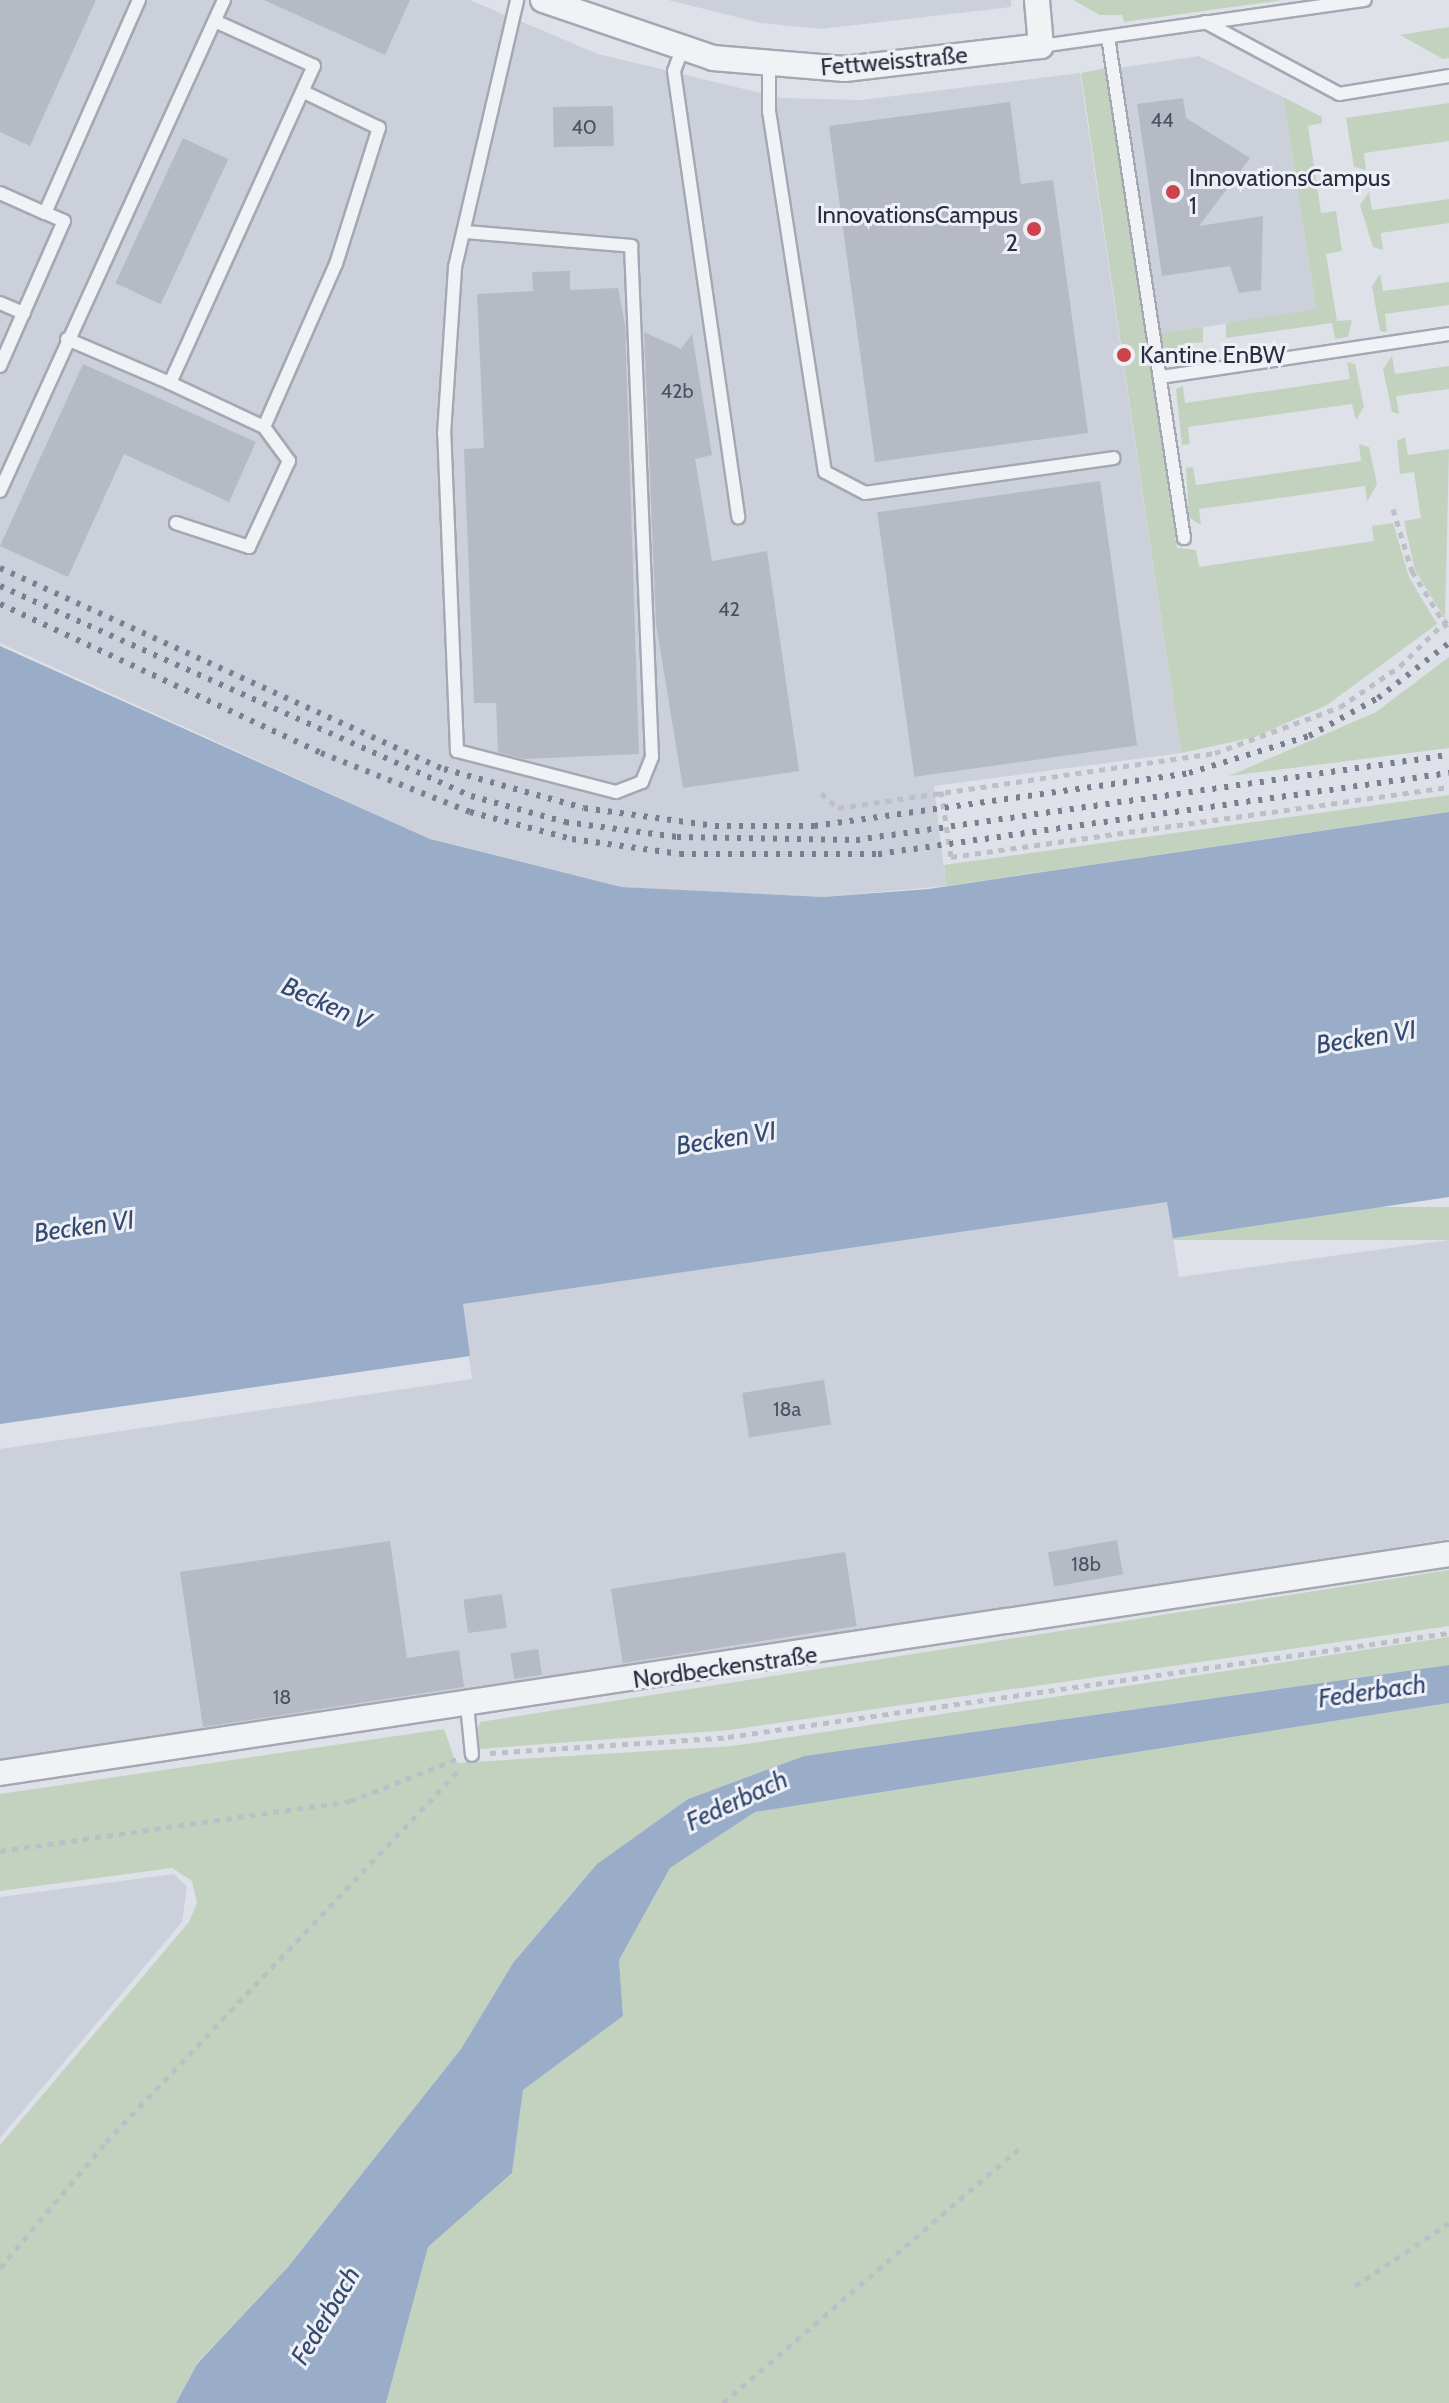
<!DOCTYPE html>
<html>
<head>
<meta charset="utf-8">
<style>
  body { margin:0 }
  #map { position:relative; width:1449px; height:2403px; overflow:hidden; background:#dee1e8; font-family:Cabin,sans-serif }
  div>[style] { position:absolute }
  .built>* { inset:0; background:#ccd0da }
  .green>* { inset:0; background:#c2d2bf; transform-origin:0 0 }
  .water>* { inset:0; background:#99acc8 }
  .building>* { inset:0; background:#b6bac4; transform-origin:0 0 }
  .path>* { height:5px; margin-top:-2.5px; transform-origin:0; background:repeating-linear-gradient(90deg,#bdbfc6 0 6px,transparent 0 12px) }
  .roads { filter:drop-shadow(2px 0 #a4a8b2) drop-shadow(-2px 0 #a4a8b2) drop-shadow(0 2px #a4a8b2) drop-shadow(0 -2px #a4a8b2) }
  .lane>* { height:12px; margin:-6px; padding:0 6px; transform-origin:6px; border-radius:6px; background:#f1f2f6 }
  .street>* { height:24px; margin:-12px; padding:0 12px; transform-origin:12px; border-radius:12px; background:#f1f2f6 }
  .rail>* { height:6px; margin-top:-3px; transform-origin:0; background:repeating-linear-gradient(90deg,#787f91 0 4px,transparent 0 12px) }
  .dots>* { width:22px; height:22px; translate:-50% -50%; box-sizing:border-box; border:4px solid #eef0f5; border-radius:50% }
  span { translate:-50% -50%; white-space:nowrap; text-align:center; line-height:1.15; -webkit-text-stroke:6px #eef0f5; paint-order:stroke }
  .number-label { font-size:20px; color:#4c5160 }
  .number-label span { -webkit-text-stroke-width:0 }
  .street-label { font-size:24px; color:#282e3f }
  .poi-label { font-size:24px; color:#282e3f }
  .left { translate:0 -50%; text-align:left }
  .right { translate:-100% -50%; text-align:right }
  .water-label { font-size:26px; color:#324972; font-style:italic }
</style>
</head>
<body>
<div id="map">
  <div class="built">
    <div style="clip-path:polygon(0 0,470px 0,598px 54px,782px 98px,861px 100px,1080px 73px,1181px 753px,934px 786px,946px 886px,823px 897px,620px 887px,430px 839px,0 643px)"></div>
    <div style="clip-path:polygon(668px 0,1011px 0,1011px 7px,821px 29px,761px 23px)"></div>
    <div style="clip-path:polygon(1199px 56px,1283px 97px,1316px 310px,1158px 334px,1119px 68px)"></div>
    <div style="clip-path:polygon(1167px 1201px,1179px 1277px,1449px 1240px,1449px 1539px,0 1763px,0 1449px,472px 1379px,462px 1304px)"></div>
    <div style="clip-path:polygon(174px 1874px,187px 1887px,182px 1922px,0 2138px,0 1897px)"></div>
  </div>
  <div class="green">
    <div style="clip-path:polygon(1073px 0,1283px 0,1124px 22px,1122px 15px,1100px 15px)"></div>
    <div style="clip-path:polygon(1449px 27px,1449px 58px,1443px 59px,1400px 35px)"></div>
    <div style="clip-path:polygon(1106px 68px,1177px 548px,1196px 550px,1199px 567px,1374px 541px,1372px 526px,1393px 523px,1409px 577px,1437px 624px,1327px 705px,1255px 737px,1181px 753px,1081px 73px)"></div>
    <div style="clip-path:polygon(1283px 97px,1322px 117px,1322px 123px,1308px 126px,1321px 213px,1336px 211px,1342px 251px,1326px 254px,1337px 321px,1352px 320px,1348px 337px,1335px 339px,1332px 323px,1226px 338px,1226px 323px,1316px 309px)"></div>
    <div style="clip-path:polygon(1449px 103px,1449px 141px,1364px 153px,1366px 170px,1354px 167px,1346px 118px)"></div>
    <div style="clip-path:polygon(1369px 192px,1372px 210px,1449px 199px,1449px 223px,1381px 233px,1383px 250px,1373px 247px,1360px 205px)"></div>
    <div style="clip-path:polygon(1380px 274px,1383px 291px,1449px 282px,1449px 305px,1385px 314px,1387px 332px,1380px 331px,1372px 286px)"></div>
    <div style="clip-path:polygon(1203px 327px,1203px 342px,1185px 344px,1187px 362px,1164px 355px,1158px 334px)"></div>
    <div style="clip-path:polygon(1392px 356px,1395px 374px,1449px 366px,1449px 389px,1396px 396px,1399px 414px,1392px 412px,1383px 369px)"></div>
    <div style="clip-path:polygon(1347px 362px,1355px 364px,1364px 407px,1356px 420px,1352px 404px,1188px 427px,1190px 444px,1182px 445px,1176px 389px,1183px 386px,1185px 403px,1350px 379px)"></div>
    <div style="clip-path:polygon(1405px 437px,1408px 455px,1449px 449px,1445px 619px,1415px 570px,1404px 521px,1421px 518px,1414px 472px,1400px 474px,1397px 441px)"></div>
    <div style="clip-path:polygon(1359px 444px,1369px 447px,1377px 484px,1367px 502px,1365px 486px,1199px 509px,1201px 525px,1189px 518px,1186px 468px,1193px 467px,1196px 485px,1361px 461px)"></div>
    <div style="clip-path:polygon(1449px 657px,1449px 748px,1229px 776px,1376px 712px)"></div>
    <div style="clip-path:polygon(1449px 795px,1449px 812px,946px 886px,944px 865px)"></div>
    <div style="left:1449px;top:1207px;width:33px;height:278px;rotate:90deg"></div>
    <div style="clip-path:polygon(1449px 1570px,1449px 1626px,730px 1730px,479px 1749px,475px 1742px,480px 1722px)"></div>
    <div style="clip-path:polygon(1449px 1637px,1449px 1665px,804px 1756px,688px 1799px,597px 1864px,513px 1963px,461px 2049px,288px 2267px,197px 2363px,176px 2403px,0 2403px,0 2145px,189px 1922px,197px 1903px,192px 1881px,172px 1868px,0 1891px,0 1794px,444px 1729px,456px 1763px,732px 1746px)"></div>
    <div style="clip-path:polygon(1449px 1703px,1449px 2403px,386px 2403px,428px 2247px,512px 2173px,523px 2090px,623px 2016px,619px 1960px,670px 1868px,755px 1812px)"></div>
  </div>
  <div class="water">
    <div style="clip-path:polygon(0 646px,430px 839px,621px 887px,823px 897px,929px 889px,1449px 812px,1449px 1197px,1173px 1238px,1167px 1202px,463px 1304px,470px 1356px,0 1424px)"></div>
    <div style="clip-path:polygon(1449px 1665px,1449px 1703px,755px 1812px,670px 1868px,619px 1960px,623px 2016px,523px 2090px,512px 2173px,428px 2247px,386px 2403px,176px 2403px,197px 2364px,288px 2267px,461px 2049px,513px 1963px,597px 1864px,688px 1799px,804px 1756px)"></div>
  </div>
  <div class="building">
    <div style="clip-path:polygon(0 0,96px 0,30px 146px,0 132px)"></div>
    <div style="clip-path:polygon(264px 0,410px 0,385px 55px)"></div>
    <div style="clip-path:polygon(1183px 98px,1186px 118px,1250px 158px,1199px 226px,1263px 216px,1261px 290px,1239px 293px,1230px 266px,1162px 276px,1137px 104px)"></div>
    <div style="clip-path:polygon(1010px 102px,1021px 184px,1053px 180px,1088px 433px,875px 462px,829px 126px)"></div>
    <div style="left:613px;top:106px;width:40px;height:60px;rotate:89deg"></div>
    <div style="left:183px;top:138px;width:50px;height:160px;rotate:25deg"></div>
    <div style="clip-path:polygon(570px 271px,570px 290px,618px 288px,625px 324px,639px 754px,524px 759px,498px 752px,496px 703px,474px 703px,464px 449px,484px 448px,477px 294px,533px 291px,532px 272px)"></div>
    <div style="clip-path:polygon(644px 332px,681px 349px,692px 334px,712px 455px,695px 459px,712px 561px,767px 551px,799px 771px,683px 788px,656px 624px)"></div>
    <div style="clip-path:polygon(83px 364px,256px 442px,229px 502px,124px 454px,68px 577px,0 546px)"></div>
    <div style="left:1100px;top:481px;width:267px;height:225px;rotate:82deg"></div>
    <div style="left:824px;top:1380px;width:45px;height:83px;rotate:81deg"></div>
    <div style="left:1117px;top:1540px;width:35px;height:70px;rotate:80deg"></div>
    <div style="clip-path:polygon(390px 1541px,407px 1658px,459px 1650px,464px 1687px,203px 1727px,180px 1572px)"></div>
    <div style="left:845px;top:1552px;width:75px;height:237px;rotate:81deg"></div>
    <div style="left:502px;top:1594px;width:34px;height:39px;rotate:82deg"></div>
    <div style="left:538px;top:1649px;width:26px;height:28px;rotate:81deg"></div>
  </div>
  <div class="path">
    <div style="left:1393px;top:509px;width:65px;rotate:73deg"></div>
    <div style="left:1412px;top:571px;width:70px;rotate:58.3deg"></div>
    <div style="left:941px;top:791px;width:67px;rotate:81.4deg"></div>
    <div style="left:951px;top:857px;width:503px;rotate:-8deg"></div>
    <div style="left:821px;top:793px;width:23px;rotate:41deg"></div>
    <div style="left:838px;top:808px;width:381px;rotate:-8.3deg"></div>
    <div style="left:1215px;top:753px;width:133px;rotate:-20.2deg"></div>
    <div style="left:1340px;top:707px;width:73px;rotate:-34.3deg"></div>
    <div style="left:1400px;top:666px;width:69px;rotate:-44.4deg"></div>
    <div style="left:490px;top:1753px;width:239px;rotate:-3.8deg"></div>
    <div style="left:728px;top:1737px;width:728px;rotate:-8.21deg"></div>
    <div style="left:0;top:1851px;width:354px;rotate:-8.1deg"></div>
    <div style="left:350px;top:1801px;width:115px;rotate:-21.4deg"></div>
    <div style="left:0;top:2268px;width:165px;rotate:-49.9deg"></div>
    <div style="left:106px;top:2142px;width:516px;rotate:-46.49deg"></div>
    <div style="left:1355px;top:2286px;width:113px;rotate:-33.8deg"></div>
    <div style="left:723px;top:2403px;width:394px;rotate:-40.7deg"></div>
  </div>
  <div class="roads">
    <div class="lane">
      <div style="left:1205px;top:22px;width:152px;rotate:28.2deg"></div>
      <div style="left:1339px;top:94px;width:111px;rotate:-9.3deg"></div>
      <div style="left:1108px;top:37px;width:507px;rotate:81.37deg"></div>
      <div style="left:1041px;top:46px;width:327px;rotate:-8.1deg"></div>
      <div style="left:682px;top:50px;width:22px;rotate:111deg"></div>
      <div style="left:674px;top:71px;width:451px;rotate:81.8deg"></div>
      <div style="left:769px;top:64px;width:47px;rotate:90deg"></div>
      <div style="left:769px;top:111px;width:365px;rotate:81.2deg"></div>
      <div style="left:825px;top:472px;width:45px;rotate:27.7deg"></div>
      <div style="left:865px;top:493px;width:251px;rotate:-8deg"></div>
      <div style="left:0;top:193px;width:49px;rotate:24deg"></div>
      <div style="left:45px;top:213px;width:233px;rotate:-66.2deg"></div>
      <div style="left:466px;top:232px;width:166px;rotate:4.8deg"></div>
      <div style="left:631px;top:246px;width:511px;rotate:87.65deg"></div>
      <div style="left:652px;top:757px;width:27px;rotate:112deg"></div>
      <div style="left:642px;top:782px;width:28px;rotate:159deg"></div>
      <div style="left:616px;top:792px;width:164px;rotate:-165.5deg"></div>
      <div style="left:457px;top:751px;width:317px;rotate:-92.3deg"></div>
      <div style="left:444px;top:434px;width:167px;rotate:-86.2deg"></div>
      <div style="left:455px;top:267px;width:274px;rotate:-76.9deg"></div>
      <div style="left:0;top:303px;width:26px;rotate:23deg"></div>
      <div style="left:67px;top:339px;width:112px;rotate:23.1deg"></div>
      <div style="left:170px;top:383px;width:348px;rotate:-65.6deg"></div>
      <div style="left:314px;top:66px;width:109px;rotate:-155.6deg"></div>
      <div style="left:0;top:366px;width:158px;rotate:-66.2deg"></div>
      <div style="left:64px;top:221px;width:21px;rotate:-157deg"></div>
      <div style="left:1161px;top:377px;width:291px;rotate:-8.5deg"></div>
      <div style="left:170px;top:383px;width:104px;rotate:25.1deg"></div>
      <div style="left:264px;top:427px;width:178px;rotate:-66.2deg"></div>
      <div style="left:336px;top:264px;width:143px;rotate:-72.5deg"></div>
      <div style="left:379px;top:128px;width:83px;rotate:-154.4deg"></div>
      <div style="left:0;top:491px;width:540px;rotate:-65.48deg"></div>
      <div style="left:176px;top:523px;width:77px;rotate:18.2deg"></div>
      <div style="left:249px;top:547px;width:95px;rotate:-65.1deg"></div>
      <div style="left:289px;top:461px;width:42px;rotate:-126.3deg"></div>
      <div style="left:467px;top:1705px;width:50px;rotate:84.3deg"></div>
    </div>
    <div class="street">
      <div style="left:543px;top:0;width:180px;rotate:18.8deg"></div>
      <div style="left:713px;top:58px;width:132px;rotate:4.8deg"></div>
      <div style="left:845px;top:69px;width:197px;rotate:-6.7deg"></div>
      <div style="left:1041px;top:46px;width:46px;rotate:-95deg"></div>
      <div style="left:0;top:1773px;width:1465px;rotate:-8.59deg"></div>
    </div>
  </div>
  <div class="rail">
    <div style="left:0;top:568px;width:487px;rotate:24.4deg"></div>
    <div style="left:444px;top:769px;width:145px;rotate:15.6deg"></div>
    <div style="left:584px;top:808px;width:132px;rotate:7.8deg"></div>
    <div style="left:715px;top:826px;width:99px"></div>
    <div style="left:814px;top:826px;width:379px;rotate:-8deg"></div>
    <div style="left:1189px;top:773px;width:126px;rotate:-17.1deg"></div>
    <div style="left:1309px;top:736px;width:79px;rotate:-28.8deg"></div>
    <div style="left:1378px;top:698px;width:90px;rotate:-37.8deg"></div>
    <div style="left:0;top:586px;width:516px;rotate:24.03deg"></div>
    <div style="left:471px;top:796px;width:98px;rotate:15.5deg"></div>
    <div style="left:565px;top:822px;width:113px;rotate:7.6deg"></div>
    <div style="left:677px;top:837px;width:179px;rotate:1deg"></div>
    <div style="left:856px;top:840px;width:599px;rotate:-8.16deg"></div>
    <div style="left:0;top:604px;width:354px;rotate:24.9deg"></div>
    <div style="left:321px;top:753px;width:160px;rotate:21.6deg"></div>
    <div style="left:470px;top:812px;width:106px;rotate:14.8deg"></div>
    <div style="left:572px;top:839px;width:109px;rotate:7.9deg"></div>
    <div style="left:680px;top:854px;width:198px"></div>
    <div style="left:878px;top:854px;width:577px;rotate:-8.07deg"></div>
  </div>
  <div class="dots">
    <div style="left:1173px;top:192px;background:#cd434b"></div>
    <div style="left:1034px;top:229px;background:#cd434b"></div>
    <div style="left:1124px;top:355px;background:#cd434b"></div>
  </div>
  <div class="number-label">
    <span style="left:1162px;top:120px">44</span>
    <span style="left:584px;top:127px">40</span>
    <span style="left:677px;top:391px">42b</span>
    <span style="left:729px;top:609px">42</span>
    <span style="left:787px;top:1409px">18a</span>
    <span style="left:1086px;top:1564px">18b</span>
    <span style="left:282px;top:1697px">18</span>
  </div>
  <div class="street-label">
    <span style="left:894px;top:61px;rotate:-5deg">Fettweisstraße</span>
    <span style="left:725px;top:1667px;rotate:-8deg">Nordbeckenstraße</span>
  </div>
  <div class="poi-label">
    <span class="left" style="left:1189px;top:192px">InnovationsCampus<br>1</span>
    <span class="right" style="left:1018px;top:229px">InnovationsCampus<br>2</span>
    <span class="left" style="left:1140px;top:355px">Kantine EnBW</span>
  </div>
  <div class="water-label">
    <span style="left:326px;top:1004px;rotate:24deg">Becken V</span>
    <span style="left:1366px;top:1038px;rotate:-9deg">Becken VI</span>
    <span style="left:726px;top:1139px;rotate:-9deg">Becken VI</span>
    <span style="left:84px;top:1227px;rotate:-8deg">Becken VI</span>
    <span style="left:1372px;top:1692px;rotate:-8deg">Federbach</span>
    <span style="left:737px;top:1801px;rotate:-25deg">Federbach</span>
    <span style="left:326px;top:2316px;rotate:-59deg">Federbach</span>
  </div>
</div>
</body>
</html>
